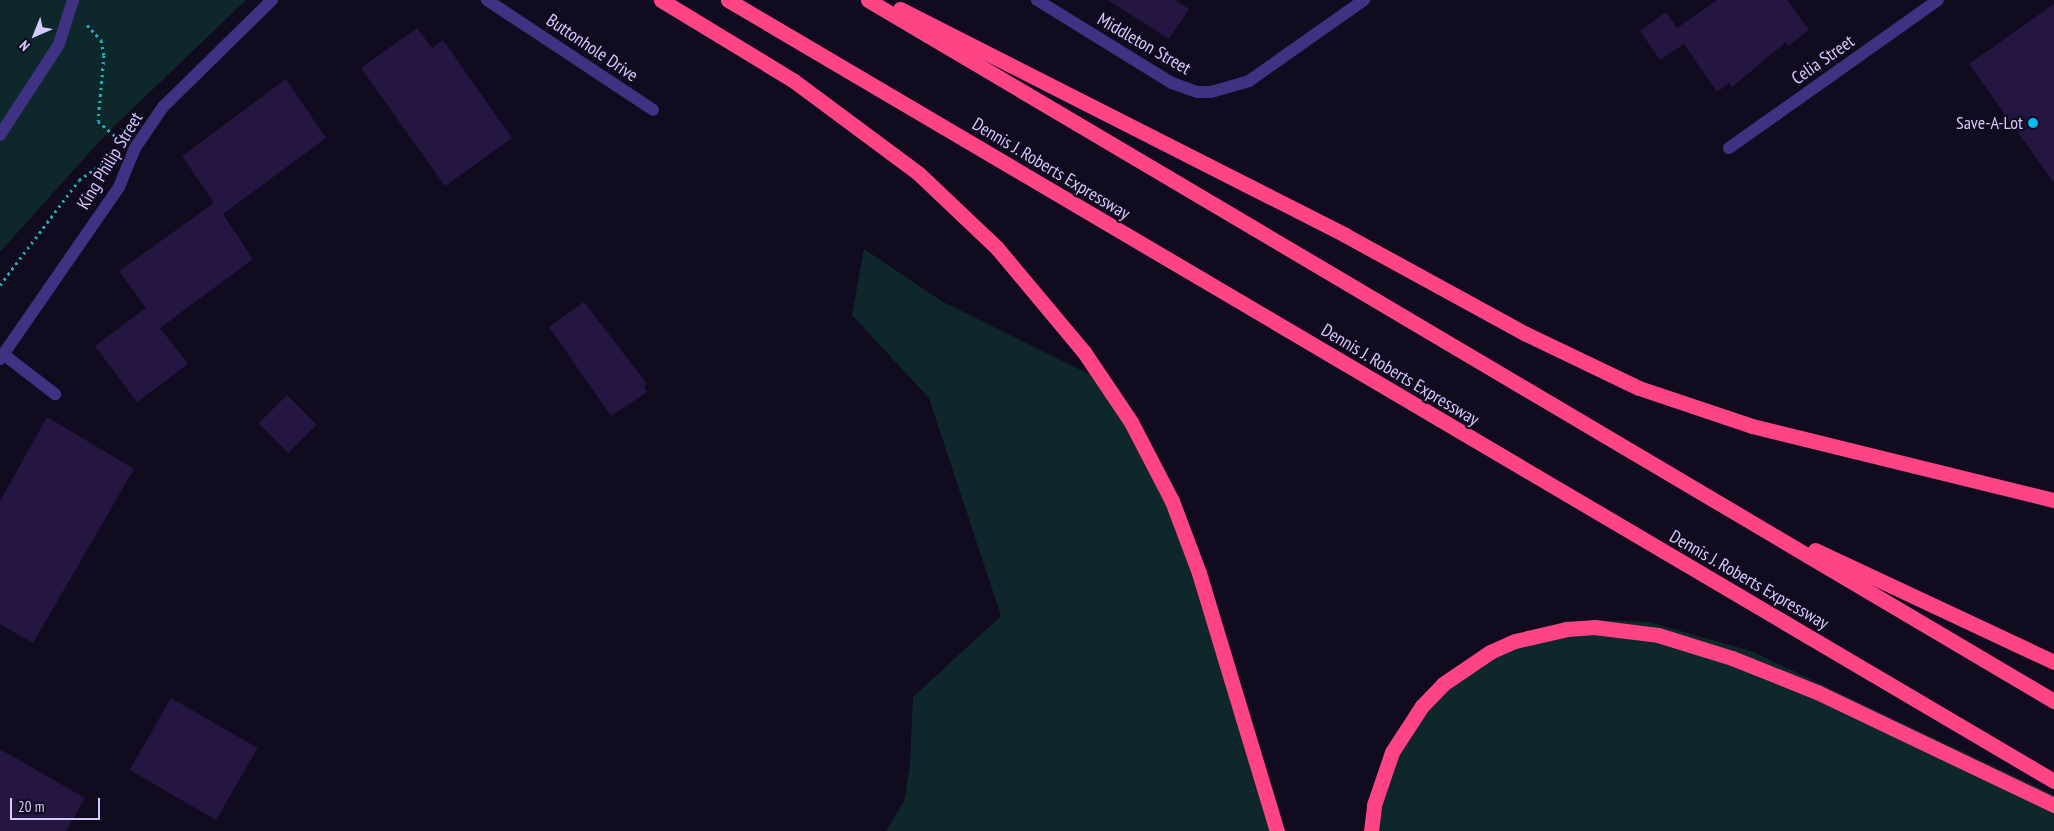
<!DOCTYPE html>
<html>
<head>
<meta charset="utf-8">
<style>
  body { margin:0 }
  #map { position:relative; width:2054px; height:831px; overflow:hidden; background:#110b1f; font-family:"PT Sans Narrow",sans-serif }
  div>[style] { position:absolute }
  .green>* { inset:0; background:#0d272a }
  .building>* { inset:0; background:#241541; transform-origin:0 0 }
  .path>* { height:3px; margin-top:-1.5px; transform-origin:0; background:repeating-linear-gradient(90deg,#24aeb8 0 2.5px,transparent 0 6.5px) }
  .lane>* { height:12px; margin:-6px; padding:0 6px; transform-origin:6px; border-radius:6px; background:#3f3282 }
  .street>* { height:12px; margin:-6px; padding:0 6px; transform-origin:6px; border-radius:6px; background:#3f3282 }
  .highway>* { height:15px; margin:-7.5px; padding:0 7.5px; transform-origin:7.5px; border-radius:7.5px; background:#ff4486 }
  .dots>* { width:14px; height:14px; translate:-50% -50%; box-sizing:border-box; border:2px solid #110b1f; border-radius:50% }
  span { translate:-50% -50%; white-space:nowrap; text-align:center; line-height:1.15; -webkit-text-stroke:4.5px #110b1f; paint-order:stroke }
  .street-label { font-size:18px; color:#d6c9ff }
  .poi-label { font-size:18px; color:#d6c9ff }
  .right { translate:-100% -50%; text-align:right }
  .north { position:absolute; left:10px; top:10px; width:50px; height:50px; -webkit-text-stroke:4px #110b1f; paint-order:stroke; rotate:224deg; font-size:14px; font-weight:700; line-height:20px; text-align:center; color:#d6c9ff }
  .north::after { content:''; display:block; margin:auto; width:18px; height:22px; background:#d6c9ff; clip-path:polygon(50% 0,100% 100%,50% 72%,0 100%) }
  .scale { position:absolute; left:10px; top:798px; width:90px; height:22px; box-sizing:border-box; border:2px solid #d6c9ff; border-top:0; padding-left:6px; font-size:15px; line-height:18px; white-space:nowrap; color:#d6c9ff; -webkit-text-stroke:4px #110b1f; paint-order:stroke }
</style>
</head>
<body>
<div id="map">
  <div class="green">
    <div style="clip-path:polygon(0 0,246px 0,107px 133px,0 252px)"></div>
    <div style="clip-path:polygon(864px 249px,943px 302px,1111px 385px,1185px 516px,1282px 831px,886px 831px,904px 801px,910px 765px,913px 697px,1001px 616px,929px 398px,852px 315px)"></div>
    <div style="clip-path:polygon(1595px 620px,1649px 622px,1751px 651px,2054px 795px,2054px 831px,1378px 831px,1387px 783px,1410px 729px,1456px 677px,1523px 634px,1566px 621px)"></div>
  </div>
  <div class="building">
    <div style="clip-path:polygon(1108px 0,1175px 0,1189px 9px,1169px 39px)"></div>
    <div style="clip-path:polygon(1717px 0,1787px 0,1809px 30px,1788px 46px,1786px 42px,1732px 87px,1729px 83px,1717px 92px,1684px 44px,1660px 60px,1640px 31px,1666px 12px,1677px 28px)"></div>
    <div style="clip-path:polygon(2054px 4px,2054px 183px,1969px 64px)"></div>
    <div style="clip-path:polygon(417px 28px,432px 48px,443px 40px,512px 138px,445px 186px,361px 68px)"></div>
    <div style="clip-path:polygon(286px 79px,326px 138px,223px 214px,253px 259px,160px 328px,188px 364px,137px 402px,95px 346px,146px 308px,119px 271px,214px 203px,182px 156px)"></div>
    <div style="clip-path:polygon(584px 302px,647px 384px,644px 386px,647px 392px,611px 416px,549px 327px)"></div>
    <div style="left:287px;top:395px;width:42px;height:40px;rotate:45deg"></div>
    <div style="clip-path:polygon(47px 417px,134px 469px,33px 643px,0 624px,0 501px)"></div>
    <div style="left:171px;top:698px;width:100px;height:83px;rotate:30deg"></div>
    <div style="clip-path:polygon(0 749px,85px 798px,66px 831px,0 831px)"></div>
  </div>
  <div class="path">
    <div style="left:87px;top:25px;width:21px;rotate:47deg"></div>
    <div style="left:101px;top:40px;width:15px;rotate:79deg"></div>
    <div style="left:104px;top:55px;width:66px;rotate:95.2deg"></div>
    <div style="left:98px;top:121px;width:25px;rotate:42deg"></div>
    <div style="left:0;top:285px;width:131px;rotate:-53deg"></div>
    <div style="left:79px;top:180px;width:32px;rotate:-35deg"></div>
  </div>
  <div class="lane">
    <div style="left:0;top:135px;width:108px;rotate:-57deg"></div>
    <div style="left:59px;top:44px;width:46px;rotate:-72.3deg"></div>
    <div style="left:3px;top:354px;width:66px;rotate:37.6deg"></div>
  </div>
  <div class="street">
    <div style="left:487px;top:0;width:199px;rotate:33.5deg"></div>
    <div style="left:1037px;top:0;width:158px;rotate:31.6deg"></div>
    <div style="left:1172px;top:83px;width:27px;rotate:20deg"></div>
    <div style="left:1197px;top:92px;width:14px"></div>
    <div style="left:1211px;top:92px;width:40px;rotate:-16deg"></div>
    <div style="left:1249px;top:81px;width:141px;rotate:-35.2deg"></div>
    <div style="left:1729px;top:148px;width:256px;rotate:-35.3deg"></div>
    <div style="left:0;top:359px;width:209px;rotate:-55.3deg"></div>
    <div style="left:119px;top:187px;width:42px;rotate:-67.7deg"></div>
    <div style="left:135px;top:148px;width:50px;rotate:-55.7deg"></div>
    <div style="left:163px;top:107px;width:153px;rotate:-44.5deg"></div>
  </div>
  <div class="highway">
    <div style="left:661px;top:0;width:156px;rotate:31.3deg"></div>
    <div style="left:794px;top:81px;width:154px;rotate:36.6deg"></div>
    <div style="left:918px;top:173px;width:109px;rotate:43.5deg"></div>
    <div style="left:997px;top:248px;width:136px;rotate:50.1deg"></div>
    <div style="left:1084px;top:352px;width:84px;rotate:56.1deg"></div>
    <div style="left:1131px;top:422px;width:89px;rotate:62.6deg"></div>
    <div style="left:1172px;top:501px;width:77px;rotate:69.4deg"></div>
    <div style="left:1199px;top:573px;width:270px;rotate:73.2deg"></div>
    <div style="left:728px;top:0;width:1539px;rotate:30.5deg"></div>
    <div style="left:868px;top:0;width:1378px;rotate:30.59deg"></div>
    <div style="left:900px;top:9px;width:499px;rotate:26.9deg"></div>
    <div style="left:1345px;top:235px;width:204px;rotate:28.7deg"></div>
    <div style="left:1524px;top:333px;width:127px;rotate:25.6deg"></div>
    <div style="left:1639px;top:388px;width:119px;rotate:18.6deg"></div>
    <div style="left:1752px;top:426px;width:311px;rotate:13.8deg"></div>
    <div style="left:1815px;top:550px;width:264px;rotate:25.1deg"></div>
    <div style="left:1371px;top:831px;width:26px;rotate:-83deg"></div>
    <div style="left:1374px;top:805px;width:56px;rotate:-71.2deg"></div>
    <div style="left:1392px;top:752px;width:55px;rotate:-56.9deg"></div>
    <div style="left:1422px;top:706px;width:30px;rotate:-46deg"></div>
    <div style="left:1443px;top:684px;width:57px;rotate:-34.2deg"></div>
    <div style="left:1490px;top:652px;width:27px;rotate:-24deg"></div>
    <div style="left:1515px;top:641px;width:53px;rotate:-13deg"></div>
    <div style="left:1567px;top:629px;width:27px;rotate:-4deg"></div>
    <div style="left:1594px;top:627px;width:64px;rotate:7.1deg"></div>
    <div style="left:1658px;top:635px;width:77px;rotate:17.3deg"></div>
    <div style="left:1732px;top:658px;width:92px;rotate:21.8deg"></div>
    <div style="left:1817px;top:692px;width:263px;rotate:25.5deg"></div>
  </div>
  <div class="dots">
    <div style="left:2033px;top:123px;background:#00bdf4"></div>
  </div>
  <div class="street-label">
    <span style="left:1144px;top:44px;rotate:30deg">Middleton Street</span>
    <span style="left:592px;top:48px;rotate:34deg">Buttonhole Drive</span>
    <span style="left:1823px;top:60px;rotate:-35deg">Celia Street</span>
    <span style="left:110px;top:161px;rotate:-59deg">King Philip Street</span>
    <span style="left:1051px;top:169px;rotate:31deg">Dennis J. Roberts Expressway</span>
    <span style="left:1400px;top:375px;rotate:31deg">Dennis J. Roberts Expressway</span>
    <span style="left:1749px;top:580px;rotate:30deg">Dennis J. Roberts Expressway</span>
  </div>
  <div class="poi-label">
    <span class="right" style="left:2023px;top:123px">Save-A-Lot</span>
  </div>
  <div class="north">N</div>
  <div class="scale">20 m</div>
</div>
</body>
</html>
